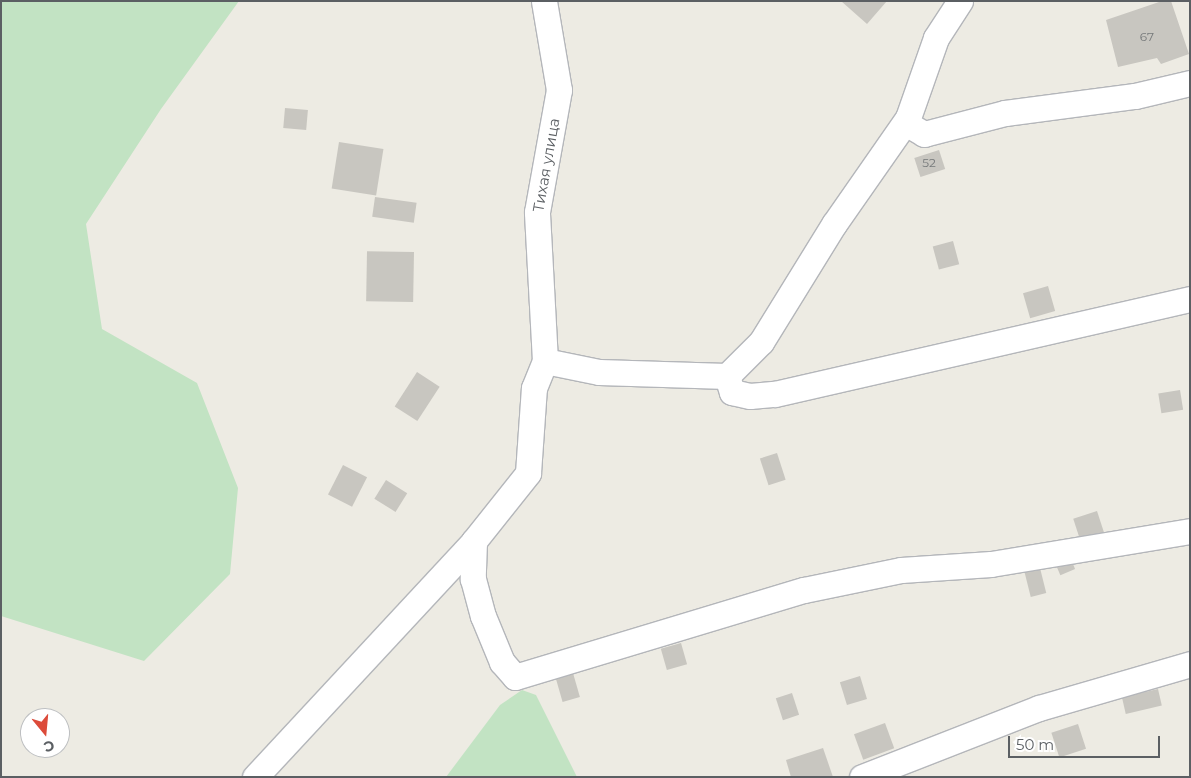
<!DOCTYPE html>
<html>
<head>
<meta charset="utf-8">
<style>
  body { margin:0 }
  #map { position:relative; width:1191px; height:778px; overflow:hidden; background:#edebe3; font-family:Montserrat,sans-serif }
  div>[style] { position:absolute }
  .green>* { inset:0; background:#c2e3c3 }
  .building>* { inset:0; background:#c8c6c0; transform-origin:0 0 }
  .roads { filter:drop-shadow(1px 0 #b4b6ba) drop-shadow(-1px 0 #b4b6ba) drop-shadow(0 1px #b4b6ba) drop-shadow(0 -1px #b4b6ba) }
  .street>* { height:25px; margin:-12.5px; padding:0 12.5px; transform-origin:12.5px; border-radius:12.5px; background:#fff }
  span { translate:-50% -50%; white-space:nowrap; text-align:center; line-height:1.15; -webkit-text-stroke:4.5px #fff; paint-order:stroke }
  .number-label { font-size:12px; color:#76797a }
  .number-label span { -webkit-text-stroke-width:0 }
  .street-label { font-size:15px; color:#5b5f63 }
  .frame { position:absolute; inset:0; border:2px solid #5b5f63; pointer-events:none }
  .north { position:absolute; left:20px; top:708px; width:50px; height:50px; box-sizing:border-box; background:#fff; border:1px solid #bdbfc1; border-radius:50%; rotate:163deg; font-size:14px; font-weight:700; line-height:20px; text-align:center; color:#5b5f63 }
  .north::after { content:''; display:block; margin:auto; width:18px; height:22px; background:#dc4b3a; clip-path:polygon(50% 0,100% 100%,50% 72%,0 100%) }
  .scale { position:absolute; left:1008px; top:736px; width:152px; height:22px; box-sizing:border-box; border:2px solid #5b5f63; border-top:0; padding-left:6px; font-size:15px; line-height:18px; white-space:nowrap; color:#5b5f63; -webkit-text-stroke:4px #fff; paint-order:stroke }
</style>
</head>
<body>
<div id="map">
  <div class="green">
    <div style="clip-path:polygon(1px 1px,239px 1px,161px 109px,86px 224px,102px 329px,197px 383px,238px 488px,230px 574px,144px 661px,1px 616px)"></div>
    <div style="clip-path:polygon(522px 690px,536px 695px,577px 777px,446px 777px,500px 705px)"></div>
  </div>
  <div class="building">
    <div style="clip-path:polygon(841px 1px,887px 1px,867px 24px)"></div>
    <div style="clip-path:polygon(1162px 1px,1171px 1px,1189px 54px,1161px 64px,1157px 58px,1118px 67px,1106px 20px)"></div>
    <div style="left:285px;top:108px;width:23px;height:20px;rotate:5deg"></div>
    <div style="left:339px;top:142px;width:45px;height:47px;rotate:9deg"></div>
    <div style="left:939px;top:150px;width:20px;height:26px;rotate:72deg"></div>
    <div style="left:375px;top:197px;width:42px;height:20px;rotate:8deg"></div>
    <div style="left:953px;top:241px;width:24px;height:21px;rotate:75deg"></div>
    <div style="left:414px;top:252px;width:50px;height:47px;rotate:91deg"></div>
    <div style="left:1048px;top:286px;width:26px;height:26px;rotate:74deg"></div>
    <div style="left:417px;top:372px;width:27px;height:41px;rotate:33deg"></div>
    <div style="left:1180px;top:390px;width:20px;height:22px;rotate:81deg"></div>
    <div style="left:777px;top:453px;width:28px;height:18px;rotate:72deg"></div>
    <div style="left:343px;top:465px;width:27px;height:33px;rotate:27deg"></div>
    <div style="left:386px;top:480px;width:25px;height:22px;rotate:32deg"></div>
    <div style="left:1097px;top:511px;width:23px;height:25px;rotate:72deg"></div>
    <div style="left:1070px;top:557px;width:13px;height:16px;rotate:67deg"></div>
    <div style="left:1039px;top:564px;width:30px;height:16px;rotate:76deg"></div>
    <div style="left:681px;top:643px;width:22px;height:21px;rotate:74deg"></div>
    <div style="left:573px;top:673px;width:25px;height:18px;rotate:74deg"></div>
    <div style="left:860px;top:676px;width:24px;height:21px;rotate:73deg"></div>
    <div style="left:1158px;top:689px;width:17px;height:37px;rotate:77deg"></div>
    <div style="left:792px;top:693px;width:23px;height:17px;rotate:72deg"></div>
    <div style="left:885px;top:723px;width:27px;height:33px;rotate:70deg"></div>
    <div style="left:1078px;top:724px;width:26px;height:28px;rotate:72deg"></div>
    <div style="clip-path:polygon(823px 748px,833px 777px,791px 777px,786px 760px)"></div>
  </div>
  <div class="roads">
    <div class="street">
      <div style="left:960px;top:1px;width:44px;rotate:123deg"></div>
      <div style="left:936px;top:38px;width:85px;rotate:109.3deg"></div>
      <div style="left:908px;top:118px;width:129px;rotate:124.9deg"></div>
      <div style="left:834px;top:224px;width:139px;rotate:121.7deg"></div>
      <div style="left:761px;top:342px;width:48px;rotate:135deg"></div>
      <div style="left:727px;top:376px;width:17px;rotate:73deg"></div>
      <div style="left:732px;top:392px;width:18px;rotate:13deg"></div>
      <div style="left:750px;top:396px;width:25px;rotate:-5deg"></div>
      <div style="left:775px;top:394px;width:426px;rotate:-12.9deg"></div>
      <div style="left:908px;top:118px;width:6px;rotate:99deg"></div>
      <div style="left:907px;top:124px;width:20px;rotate:30deg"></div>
      <div style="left:924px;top:134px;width:84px;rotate:-14.5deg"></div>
      <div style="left:1005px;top:113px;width:131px;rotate:-7.5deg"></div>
      <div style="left:1135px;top:96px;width:57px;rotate:-13.3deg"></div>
      <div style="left:545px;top:361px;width:55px;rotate:11.5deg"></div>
      <div style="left:599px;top:372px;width:128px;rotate:1.8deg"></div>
      <div style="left:474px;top:541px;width:38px;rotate:92deg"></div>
      <div style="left:473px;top:579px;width:38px;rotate:75deg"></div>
      <div style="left:483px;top:616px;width:50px;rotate:67.6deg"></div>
      <div style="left:502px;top:662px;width:20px;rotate:49deg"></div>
      <div style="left:515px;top:677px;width:302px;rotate:-16.8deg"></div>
      <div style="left:804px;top:590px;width:99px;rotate:-11.7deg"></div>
      <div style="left:901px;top:570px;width:90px;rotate:-3.8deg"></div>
      <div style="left:991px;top:564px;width:202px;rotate:-9.4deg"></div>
      <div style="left:255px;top:777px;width:322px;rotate:-47.1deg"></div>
      <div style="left:474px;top:541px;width:87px;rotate:-51.5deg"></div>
      <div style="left:528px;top:473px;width:85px;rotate:-86deg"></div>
      <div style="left:534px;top:388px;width:29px;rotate:-68deg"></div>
      <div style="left:545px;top:361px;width:149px;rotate:-93.1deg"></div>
      <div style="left:537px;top:212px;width:124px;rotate:-79.8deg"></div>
      <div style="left:559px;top:90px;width:90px;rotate:-99.6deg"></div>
      <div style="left:862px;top:777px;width:190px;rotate:-21.3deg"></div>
      <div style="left:1039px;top:708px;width:157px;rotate:-16.2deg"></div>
    </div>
  </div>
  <div class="number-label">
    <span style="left:1147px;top:37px">67</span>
    <span style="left:929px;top:163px">52</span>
  </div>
  <div class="street-label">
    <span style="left:546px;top:165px;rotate:-80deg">Тихая улица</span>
  </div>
  <div class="frame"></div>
  <div class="north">С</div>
  <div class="scale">50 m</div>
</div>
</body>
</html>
